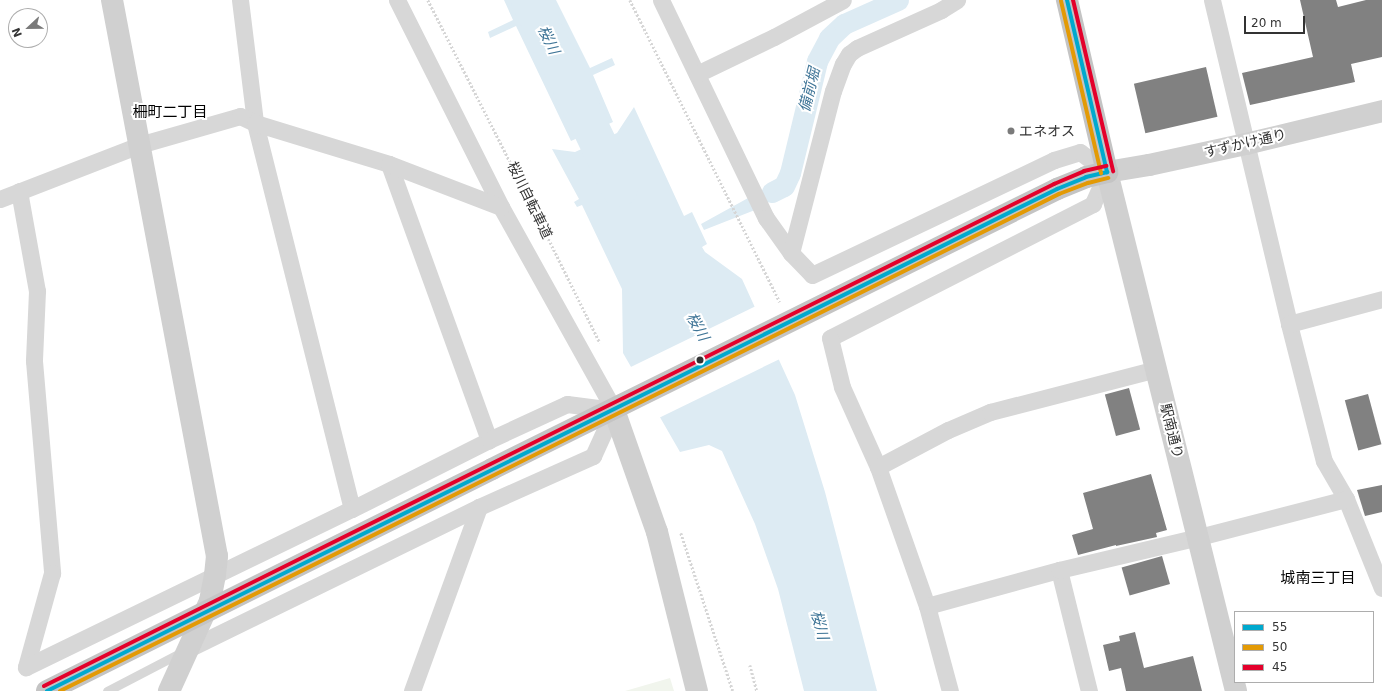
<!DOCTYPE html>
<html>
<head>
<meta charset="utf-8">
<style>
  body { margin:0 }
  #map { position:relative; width:1382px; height:691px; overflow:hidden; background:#fff; font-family:"DejaVu Sans","Noto Sans JP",sans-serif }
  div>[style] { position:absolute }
  .green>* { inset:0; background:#f1f5ed }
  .water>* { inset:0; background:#ddebf3 }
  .pier>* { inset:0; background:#fff; transform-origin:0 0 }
  .canal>* { height:21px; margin:-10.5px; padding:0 10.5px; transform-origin:10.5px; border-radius:10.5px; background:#ddebf3 }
  .river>* { height:37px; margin:-18.5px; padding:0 18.5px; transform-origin:18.5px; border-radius:18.5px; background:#ddebf3 }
  .building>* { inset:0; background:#818181; transform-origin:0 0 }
  .path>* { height:2.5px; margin-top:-1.25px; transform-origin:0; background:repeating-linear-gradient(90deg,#d6d6d6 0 2px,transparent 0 4px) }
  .lane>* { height:9px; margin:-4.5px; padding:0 4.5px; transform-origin:4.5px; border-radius:4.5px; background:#d7d7d7 }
  .street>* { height:17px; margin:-8.5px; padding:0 8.5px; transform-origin:8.5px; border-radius:8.5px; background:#d7d7d7 }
  .secondary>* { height:22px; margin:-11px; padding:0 11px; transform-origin:11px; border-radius:11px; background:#d0d0d0 }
  .highway>* { height:22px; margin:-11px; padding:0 11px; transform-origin:11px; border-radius:11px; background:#c4c4c4 }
  .highway-bridge>* { height:22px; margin:-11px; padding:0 11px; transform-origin:11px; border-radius:11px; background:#c4c4c4 }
  .bus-1>* { height:4px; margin:-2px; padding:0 2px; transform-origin:2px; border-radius:2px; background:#00a9ce }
  .bus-2>* { height:4px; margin:-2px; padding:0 2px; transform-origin:2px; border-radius:2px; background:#e39a05 }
  .bus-3>* { height:4px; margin:-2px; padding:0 2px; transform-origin:2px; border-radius:2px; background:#e4002b }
  .dots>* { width:11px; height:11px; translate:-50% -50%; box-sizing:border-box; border:2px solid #fff; border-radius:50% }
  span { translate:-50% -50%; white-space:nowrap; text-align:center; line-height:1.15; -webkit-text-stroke:4px #fff; paint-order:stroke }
  .poi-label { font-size:14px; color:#333 }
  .left { translate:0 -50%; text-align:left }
  .street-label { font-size:14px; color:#333 }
  .water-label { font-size:15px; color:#3f7597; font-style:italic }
  .neighbourhood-label { font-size:15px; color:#000 }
  .legend { position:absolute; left:1234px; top:611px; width:140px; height:72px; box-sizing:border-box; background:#fff; border:1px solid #adadad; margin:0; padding:5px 7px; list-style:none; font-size:12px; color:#333 }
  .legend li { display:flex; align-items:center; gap:8px; height:20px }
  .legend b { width:20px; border:1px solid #adadad }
  .north { position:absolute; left:8px; top:8px; width:40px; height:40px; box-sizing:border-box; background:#fff; border:1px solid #adadad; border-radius:50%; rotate:248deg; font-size:11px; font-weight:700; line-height:16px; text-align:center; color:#333 }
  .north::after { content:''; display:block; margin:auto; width:14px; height:18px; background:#7a7a7a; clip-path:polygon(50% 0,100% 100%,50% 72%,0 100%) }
  .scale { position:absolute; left:1244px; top:16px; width:61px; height:18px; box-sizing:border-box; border:2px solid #333; border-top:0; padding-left:5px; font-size:12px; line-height:14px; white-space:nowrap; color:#333; -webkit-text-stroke:3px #fff; paint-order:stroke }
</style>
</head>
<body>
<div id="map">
  <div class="green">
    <div style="clip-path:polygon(670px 678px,674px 691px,625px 691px)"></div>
  </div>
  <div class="water">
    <div style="clip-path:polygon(504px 0,556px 0,590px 68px,612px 58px,615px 65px,593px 75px,613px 122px,571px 141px,516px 26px,490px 38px,488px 32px,513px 20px)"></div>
    <div style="clip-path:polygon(634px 107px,684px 216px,692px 212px,707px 244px,702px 247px,705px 252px,742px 279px,795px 395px,825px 492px,877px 691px,804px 691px,778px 589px,755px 524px,722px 451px,709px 445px,680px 452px,623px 353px,622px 289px,582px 205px,577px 207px,574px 202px,579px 199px,552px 149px,575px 152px,617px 133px)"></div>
    <div style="clip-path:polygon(784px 170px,796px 176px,787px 192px,755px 210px,704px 230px,701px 224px,779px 181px)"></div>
  </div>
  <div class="pier">
    <div style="left:756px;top:306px;width:58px;height:141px;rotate:64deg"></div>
  </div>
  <div class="canal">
    <div style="left:772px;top:192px;width:13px;rotate:-27deg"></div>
    <div style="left:784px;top:186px;width:14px;rotate:-65deg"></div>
    <div style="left:790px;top:173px;width:115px;rotate:-76.4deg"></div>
    <div style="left:817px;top:61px;width:26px;rotate:-62deg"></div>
    <div style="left:829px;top:38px;width:21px;rotate:-43deg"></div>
    <div style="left:844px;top:24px;width:59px;rotate:-24deg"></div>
  </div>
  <div class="river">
    <div style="left:529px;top:0;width:208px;rotate:64.3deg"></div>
  </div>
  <div class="building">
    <div style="clip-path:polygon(1300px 0,1336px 0,1338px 7px,1366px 0,1382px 0,1382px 57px,1351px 64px,1355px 82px,1250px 105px,1242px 73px,1313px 57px)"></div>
    <div style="left:1206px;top:67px;width:51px;height:74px;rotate:77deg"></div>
    <div style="left:1129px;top:388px;width:43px;height:25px;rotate:75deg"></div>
    <div style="left:1368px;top:394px;width:52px;height:24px;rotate:75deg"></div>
    <div style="clip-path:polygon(1151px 474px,1167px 530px,1156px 533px,1157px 537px,1116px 546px,1116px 545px,1078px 555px,1072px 535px,1093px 529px,1083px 493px)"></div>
    <div style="clip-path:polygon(1382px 485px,1382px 512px,1365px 516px,1357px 490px)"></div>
    <div style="left:1162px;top:556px;width:29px;height:42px;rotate:74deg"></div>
    <div style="clip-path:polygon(1135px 632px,1144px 668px,1193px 656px,1202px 691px,1126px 691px,1121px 668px,1109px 671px,1103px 645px,1120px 641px,1119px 636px)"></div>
  </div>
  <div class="path">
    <div style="left:428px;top:0;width:208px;rotate:63.1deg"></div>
    <div style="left:522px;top:185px;width:176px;rotate:63.7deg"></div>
    <div style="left:630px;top:0;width:337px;rotate:63.6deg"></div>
    <div style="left:681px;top:533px;width:166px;rotate:71.8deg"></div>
    <div style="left:750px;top:665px;width:27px;rotate:75deg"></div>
  </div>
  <div class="lane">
    <div style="left:107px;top:691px;width:85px;rotate:-27.5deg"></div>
  </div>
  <div class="street">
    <div style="left:240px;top:0;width:124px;rotate:83deg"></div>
    <div style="left:255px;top:123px;width:398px;rotate:75.9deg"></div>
    <div style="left:397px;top:0;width:232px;rotate:63.3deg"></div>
    <div style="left:501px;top:207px;width:232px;rotate:60.9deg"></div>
    <div style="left:661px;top:0;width:242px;rotate:64.3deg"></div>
    <div style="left:766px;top:218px;width:43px;rotate:54.5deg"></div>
    <div style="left:791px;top:253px;width:30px;rotate:46deg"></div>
    <div style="left:812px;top:275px;width:268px;rotate:-25.4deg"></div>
    <div style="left:1054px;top:160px;width:27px;rotate:-17deg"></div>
    <div style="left:1080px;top:152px;width:34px;rotate:37deg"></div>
    <div style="left:1107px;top:172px;width:35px;rotate:114deg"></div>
    <div style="left:1093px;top:204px;width:295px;rotate:153deg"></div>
    <div style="left:830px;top:338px;width:50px;rotate:76.2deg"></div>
    <div style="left:842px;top:387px;width:88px;rotate:65.8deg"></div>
    <div style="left:878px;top:467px;width:147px;rotate:70.6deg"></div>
    <div style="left:927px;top:606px;width:88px;rotate:74.9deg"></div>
    <div style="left:1212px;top:0;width:333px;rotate:76.6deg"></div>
    <div style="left:1289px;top:324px;width:141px;rotate:75.7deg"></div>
    <div style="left:1324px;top:461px;width:44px;rotate:59.9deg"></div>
    <div style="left:1346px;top:499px;width:96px;rotate:68deg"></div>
    <div style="left:697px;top:74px;width:85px;rotate:-25.7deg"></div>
    <div style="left:774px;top:37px;width:78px;rotate:-28.2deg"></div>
    <div style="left:389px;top:164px;width:294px;rotate:70.1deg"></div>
    <div style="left:19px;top:191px;width:102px;rotate:79.8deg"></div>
    <div style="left:37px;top:291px;width:70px;rotate:92.5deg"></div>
    <div style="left:34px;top:361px;width:213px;rotate:85.1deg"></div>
    <div style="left:52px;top:573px;width:98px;rotate:105.5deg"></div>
    <div style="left:26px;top:667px;width:362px;rotate:-25.9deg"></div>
    <div style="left:352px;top:509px;width:153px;rotate:-26.7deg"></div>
    <div style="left:489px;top:440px;width:86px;rotate:-24.8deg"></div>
    <div style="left:567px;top:404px;width:47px;rotate:7.3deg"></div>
    <div style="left:0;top:199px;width:149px;rotate:-21.2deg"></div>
    <div style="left:139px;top:145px;width:105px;rotate:-16deg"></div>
    <div style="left:240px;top:116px;width:17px;rotate:25deg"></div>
    <div style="left:255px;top:123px;width:140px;rotate:17deg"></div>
    <div style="left:389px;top:164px;width:120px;rotate:21deg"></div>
    <div style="left:791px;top:253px;width:167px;rotate:-75.5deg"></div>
    <div style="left:833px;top:91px;width:29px;rotate:-70deg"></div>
    <div style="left:843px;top:64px;width:12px;rotate:-59deg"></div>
    <div style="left:849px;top:54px;width:10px;rotate:-37deg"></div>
    <div style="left:857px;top:48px;width:92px;rotate:-24.3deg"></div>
    <div style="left:941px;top:10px;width:19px;rotate:-32deg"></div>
    <div style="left:1289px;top:324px;width:96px;rotate:-15deg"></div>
    <div style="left:878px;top:467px;width:79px;rotate:-27.9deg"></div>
    <div style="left:948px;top:430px;width:46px;rotate:-23.2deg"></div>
    <div style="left:990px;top:412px;width:171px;rotate:-14.5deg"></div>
    <div style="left:1059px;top:570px;width:125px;rotate:76.1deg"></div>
    <div style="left:927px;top:606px;width:137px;rotate:-15.3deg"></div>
    <div style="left:1059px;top:570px;width:144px;rotate:-13.3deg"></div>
    <div style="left:1199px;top:537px;width:152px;rotate:-14.5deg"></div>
    <div style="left:188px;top:649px;width:324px;rotate:-26deg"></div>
    <div style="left:479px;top:507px;width:125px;rotate:-24.1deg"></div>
    <div style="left:593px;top:456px;width:51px;rotate:-65.5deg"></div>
    <div style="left:412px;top:691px;width:196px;rotate:-70deg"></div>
  </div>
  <div class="secondary">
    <div style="left:112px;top:0;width:566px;rotate:79.31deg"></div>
    <div style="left:217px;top:556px;width:19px;rotate:96deg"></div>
    <div style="left:215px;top:575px;width:26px;rotate:101deg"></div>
    <div style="left:210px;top:601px;width:99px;rotate:114.5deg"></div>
    <div style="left:614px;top:410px;width:129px;rotate:70.6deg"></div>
    <div style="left:657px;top:532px;width:164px;rotate:75.9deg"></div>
    <div style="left:1236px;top:691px;width:535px;rotate:-103.96deg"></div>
    <div style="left:1107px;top:172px;width:43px;rotate:-9.5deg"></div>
    <div style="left:1149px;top:165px;width:99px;rotate:-12.2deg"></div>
    <div style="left:1246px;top:144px;width:140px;rotate:-13.6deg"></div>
  </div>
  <div class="highway">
    <div style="left:492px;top:469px;width:631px;rotate:-26.36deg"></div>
    <div style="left:1057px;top:189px;width:31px;rotate:-22deg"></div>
    <div style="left:1086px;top:177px;width:22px;rotate:-13deg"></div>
    <div style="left:1107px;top:172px;width:177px;rotate:-103.1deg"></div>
  </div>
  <div class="highway-bridge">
    <div style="left:47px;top:691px;width:497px;rotate:-26.5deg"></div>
  </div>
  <div class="bus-1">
    <div style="left:1067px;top:0;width:177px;rotate:76.9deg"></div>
    <div style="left:47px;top:691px;width:1128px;rotate:-26.43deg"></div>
    <div style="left:1057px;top:189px;width:31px;rotate:-22deg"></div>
    <div style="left:1086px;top:177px;width:22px;rotate:-13deg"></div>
  </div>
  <div class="bus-2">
    <div style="left:1061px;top:1px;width:177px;rotate:76.9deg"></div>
    <div style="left:60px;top:691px;width:1116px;rotate:-26.45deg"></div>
    <div style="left:1059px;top:194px;width:31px;rotate:-21deg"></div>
    <div style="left:1088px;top:183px;width:21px;rotate:-14deg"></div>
  </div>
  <div class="bus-3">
    <div style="left:1073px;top:0;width:176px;rotate:76.8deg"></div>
    <div style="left:44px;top:686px;width:1128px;rotate:-26.43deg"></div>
    <div style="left:1054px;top:184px;width:33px;rotate:-23deg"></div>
    <div style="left:1084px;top:171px;width:23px;rotate:-13deg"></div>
  </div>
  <div class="dots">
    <div style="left:1011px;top:131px;background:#7a7a7a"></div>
    <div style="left:700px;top:360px;background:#333"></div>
  </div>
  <div class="poi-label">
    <span class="left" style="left:1019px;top:131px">エネオス</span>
  </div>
  <div class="street-label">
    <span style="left:1245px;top:143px;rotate:-13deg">すずかけ通り</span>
    <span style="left:530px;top:200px;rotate:64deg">桜川自転車道</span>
    <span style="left:1172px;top:431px;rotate:76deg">駅南通り</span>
  </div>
  <div class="water-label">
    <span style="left:548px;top:40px;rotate:64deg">桜川</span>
    <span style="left:810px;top:90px;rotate:-76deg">備前堀</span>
    <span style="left:697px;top:327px;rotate:61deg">桜川</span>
    <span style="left:819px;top:625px;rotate:75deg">桜川</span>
  </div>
  <div class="neighbourhood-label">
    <span style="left:170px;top:113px">柵町二丁目</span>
    <span style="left:1318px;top:579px">城南三丁目</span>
  </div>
  <ul class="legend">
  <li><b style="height:5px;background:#00a9ce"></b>55</li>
  <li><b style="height:5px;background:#e39a05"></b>50</li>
  <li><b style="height:5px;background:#e4002b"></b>45</li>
  </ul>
  <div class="north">N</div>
  <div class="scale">20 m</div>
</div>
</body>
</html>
